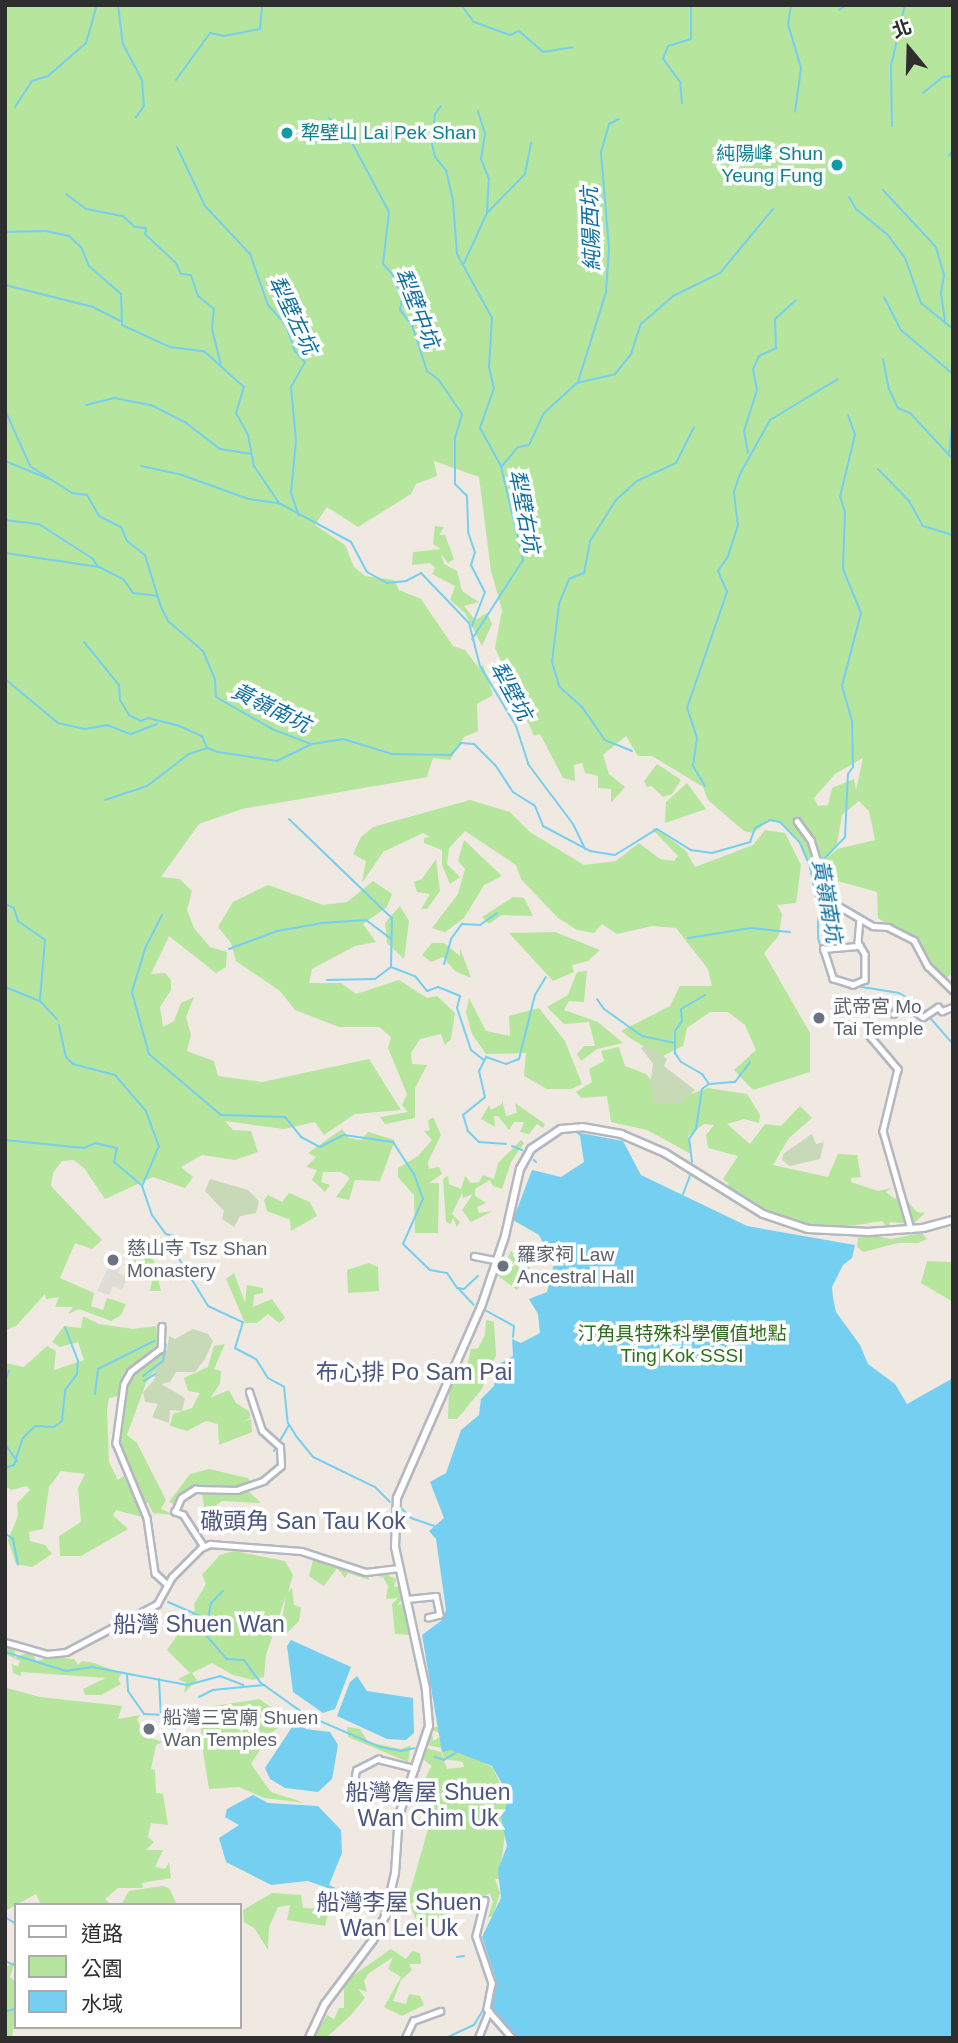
<!DOCTYPE html>
<html>
<head>
<meta charset="utf-8">
<style>
  body { margin:0 }
  #map { position:relative; width:958px; height:2043px; overflow:hidden; background:#efe9e1; font-family:Arial,"Noto Sans TC",sans-serif }
  div>[style] { position:absolute }
  .green>* { inset:0; background:#b6e59e }
  .cemetery>* { inset:0; background:#c8d9b8 }
  .plaza>* { inset:0; background:#dfdcd8 }
  .water>* { inset:0; background:#75cff0 }
  .stream>* { height:2px; margin:-1px; padding:0 1px; transform-origin:1px; border-radius:1px; background:#75cff0 }
  .roads { filter:drop-shadow(2px 0 #b4b7c1) drop-shadow(-2px 0 #b4b7c1) drop-shadow(0 2px #b4b7c1) drop-shadow(0 -2px #b4b7c1) }
  .minor>* { height:4.5px; margin:-2.25px; padding:0 2.25px; transform-origin:2.25px; border-radius:2.25px; background:#fff }
  .secondary>* { height:6px; margin:-3px; padding:0 3px; transform-origin:3px; border-radius:3px; background:#fff }
  .dots>* { width:19px; height:19px; translate:-50% -50%; box-sizing:border-box; border:4px solid #fff; border-radius:50% }
  span { translate:-50% -50%; white-space:nowrap; text-align:center; line-height:1.15; -webkit-text-stroke:7px #fff; paint-order:stroke }
  .culture-label { font-size:19px; color:#0d838f }
  .left { translate:0 -50%; text-align:left }
  .right { translate:-100% -50%; text-align:right }
  .worship-label { font-size:19px; color:#5b616d }
  .park-label { font-size:19px; color:#2c6e1b }
  .water-label { font-size:21px; color:#0d6fa3; font-style:italic }
  .quarter-label { font-size:23px; color:#4d5680 }
  .frame { position:absolute; inset:0; border:7px solid #2e2e2e; pointer-events:none }
  .legend { position:absolute; left:14px; top:1903px; width:228px; height:126px; box-sizing:border-box; background:#fff; border:2px solid #ababab; margin:0; padding:9px 12px; list-style:none; font-size:21px; color:#2e2e2e }
  .legend li { display:flex; align-items:center; gap:14px; height:35px }
  .legend b { width:35px; border:2px solid #ababab }
  .north { position:absolute; left:874px; top:14px; width:70px; height:70px; -webkit-text-stroke:5px #fff; paint-order:stroke; rotate:341deg; font-size:19px; font-weight:700; line-height:28px; text-align:center; color:#2e2e2e }
  .north::after { content:''; display:block; margin:auto; width:24px; height:32px; background:#2e2e2e; clip-path:polygon(50% 0,100% 100%,50% 72%,0 100%) }
</style>
</head>
<body>
<div id="map">
  <div class="green">
    <div style="clip-path:polygon(evenodd,5px 5px,953px 5px,952px 974px,943px 980px,918px 946px,878px 918px,877px 892px,834px 880px,821px 872px,823px 862px,810px 867px,800px 843px,783px 824px,770px 820px,753px 833px,744px 831px,708px 800px,703px 787px,652px 756px,638px 756px,626px 736px,603px 755px,609px 774px,625px 787px,611px 803px,611px 789px,598px 788px,598px 776px,585px 773px,582px 763px,574px 765px,575px 781px,563px 778px,540px 734px,534px 736px,495px 648px,502px 610px,491px 571px,479px 477px,434px 461px,437px 476px,416px 484px,411px 494px,358px 527px,327px 507px,315px 525px,345px 545px,354px 567px,365px 576px,394px 580px,399px 590px,421px 599px,453px 646px,465px 650px,479px 668px,483px 665px,493px 695px,477px 704px,478px 731px,464px 737px,450px 760px,433px 758px,427px 777px,242px 809px,199px 824px,161px 877px,180px 879px,192px 891px,187px 910px,194px 928px,210px 947px,227px 952px,226px 967px,216px 973px,169px 936px,151px 974px,165px 973px,171px 980px,171px 990px,160px 1007px,163px 1027px,174px 1021px,181px 1003px,194px 997px,186px 1017px,191px 1035px,187px 1051px,214px 1061px,218px 1076px,262px 1082px,369px 1059px,401px 1110px,355px 1114px,324px 1135px,315px 1122px,284px 1129px,225px 1121px,233px 1130px,251px 1131px,258px 1152px,235px 1160px,202px 1155px,181px 1167px,193px 1177px,185px 1188px,153px 1177px,105px 1199px,84px 1168px,74px 1160px,62px 1161px,53px 1173px,51px 1186px,102px 1240px,92px 1249px,75px 1243px,60px 1278px,94px 1293px,91px 1306px,103px 1310px,107px 1298px,126px 1304px,121px 1315px,111px 1321px,79px 1309px,68px 1314px,73px 1307px,55px 1307px,59px 1297px,46px 1299px,45px 1294px,17px 1325px,5px 1331px,5px 5px,863px 758px,856px 790px,854px 779px,832px 788px,828px 805px,818px 806px,814px 798px,835px 774px,863px 758px,5px 5px,859px 801px,869px 811px,875px 840px,837px 849px,827px 858px,837px 844px,842px 815px,859px 801px)"></div>
    <div style="clip-path:polygon(435px 526px,444px 527px,439px 535px,445px 535px,454px 559px,448px 563px,441px 554px,444px 564px,457px 571px,462px 591px,479px 602px,464px 606px,475px 620px,487px 613px,492px 624px,482px 646px,465px 613px,450px 600px,455px 586px,432px 574px,435px 568px,430px 563px,412px 565px,413px 552px,441px 549px,433px 544px)"></div>
    <div style="clip-path:polygon(657px 764px,681px 780px,672px 794px,663px 797px,652px 786px,647px 787px,644px 781px)"></div>
    <div style="clip-path:polygon(687px 783px,706px 809px,665px 823px,666px 802px)"></div>
    <div style="clip-path:polygon(470px 800px,510px 812px,530px 832px,584px 865px,616px 861px,639px 843px,660px 859px,674px 861px,678px 856px,652px 829px,656px 828px,686px 851px,695px 867px,753px 845px,765px 830px,785px 833px,801px 865px,796px 903px,777px 905px,782px 914px,779px 935px,764px 953px,810px 1033px,810px 1072px,753px 1090px,734px 1070px,756px 1050px,745px 1025px,728px 1012px,710px 1012px,687px 1028px,683px 1046px,661px 1057px,633px 1040px,621px 1031px,670px 1006px,680px 986px,712px 986px,708px 969px,676px 928px,652px 926px,617px 934px,602px 924px,594px 933px,577px 930px,558px 918px,521px 879px,516px 865px,465px 831px,449px 848px,447px 864px,460px 877px,450px 884px,442px 865px,442px 850px,424px 843px,424px 838px,430px 837px,423px 833px,383px 852px,362px 883px,366px 861px,353px 854px,361px 837px,373px 827px)"></div>
    <div style="clip-path:polygon(464px 840px,502px 876px,484px 885px,464px 918px,445px 932px,432px 928px,458px 894px,465px 869px,458px 861px)"></div>
    <div style="clip-path:polygon(436px 859px,440px 891px,427px 909px,421px 909px,430px 894px,417px 892px,414px 882px,422px 879px)"></div>
    <div style="clip-path:polygon(373px 881px,392px 894px,387px 907px,363px 924px,376px 942px,355px 946px,312px 969px,309px 983px,341px 983px,356px 994px,399px 980px,427px 998px,437px 996px,455px 1013px,451px 1039px,445px 1045px,441px 1034px,420px 1039px,411px 1053px,412px 1064px,427px 1065px,415px 1088px,415px 1118px,385px 1124px,380px 1117px,408px 1112px,402px 1105px,407px 1094px,388px 1048px,391px 1037px,379px 1027px,339px 1027px,295px 1010px,280px 991px,236px 961px,231px 943px,218px 927px,233px 902px,268px 885px,323px 905px,347px 902px)"></div>
    <div style="clip-path:polygon(513px 897px,524px 898px,533px 916px,501px 915px,489px 924px,482px 917px)"></div>
    <div style="clip-path:polygon(400px 906px,409px 921px,404px 959px,387px 943px,385px 923px)"></div>
    <div style="clip-path:polygon(555px 932px,600px 950px,588px 961px,572px 965px,574px 972px,553px 981px,509px 933px)"></div>
    <div style="clip-path:polygon(432px 943px,444px 943px,460px 956px,460px 948px,471px 978px,455px 971px,443px 957px,431px 962px,422px 955px)"></div>
    <div style="clip-path:polygon(587px 971px,584px 1002px,569px 1001px,564px 1010px,598px 1022px,623px 1043px,597px 1049px,581px 1061px,577px 1054px,584px 1046px,595px 1046px,589px 1022px,564px 1024px,547px 1007px,568px 995px,577px 972px)"></div>
    <div style="clip-path:polygon(469px 998px,486px 1031px,510px 1036px,509px 1016px,539px 1008px,565px 1041px,582px 1084px,571px 1089px,547px 1089px,524px 1076px,526px 1053px,486px 1054px,472px 1034px,466px 1012px)"></div>
    <div style="clip-path:polygon(619px 1047px,625px 1066px,646px 1074px,670px 1101px,708px 1088px,747px 1094px,760px 1115px,759px 1123px,744px 1119px,727px 1124px,750px 1144px,765px 1124px,781px 1126px,800px 1106px,812px 1118px,789px 1138px,773px 1165px,828px 1177px,838px 1154px,857px 1155px,861px 1177px,851px 1178px,851px 1182px,878px 1191px,891px 1188px,886px 1192px,895px 1199px,902px 1186px,908px 1202px,917px 1212px,925px 1213px,913px 1224px,890px 1222px,888px 1228px,882px 1221px,844px 1227px,799px 1224px,739px 1198px,725px 1189px,729px 1184px,723px 1179px,738px 1156px,708px 1148px,706px 1135px,714px 1125px,704px 1124px,688px 1136px,691px 1154px,647px 1130px,611px 1122px,607px 1096px,581px 1098px,576px 1092px,592px 1082px,589px 1069px,604px 1061px,601px 1051px)"></div>
    <div style="clip-path:polygon(502px 1099px,506px 1116px,517px 1113px,515px 1103px,545px 1124px,543px 1128px,537px 1124px,529px 1134px,520px 1132px,524px 1122px,514px 1122px,509px 1130px,498px 1116px,494px 1116px,495px 1127px,481px 1119px,489px 1105px,491px 1110px,502px 1104px)"></div>
    <div style="clip-path:polygon(433px 1117px,441px 1135px,428px 1162px,429px 1169px,439px 1167px,442px 1174px,429px 1183px,439px 1183px,438px 1233px,415px 1233px,414px 1195px,398px 1177px,398px 1168px,418px 1156px,432px 1140px,424px 1131px,430px 1130px,428px 1121px)"></div>
    <div style="clip-path:polygon(342px 1129px,349px 1138px,361px 1140px,368px 1132px,395px 1140px,380px 1181px,355px 1180px,349px 1200px,336px 1197px,350px 1178px,341px 1172px,323px 1172px,321px 1182px,330px 1185px,325px 1192px,312px 1180px,317px 1170px,306px 1167px,316px 1157px,308px 1153px)"></div>
    <div style="clip-path:polygon(521px 1140px,524px 1143px,511px 1162px,502px 1189px,493px 1186px,490px 1180px,475px 1189px,475px 1196px,486px 1203px,477px 1207px,479px 1213px,493px 1211px,471px 1222px,462px 1210px,473px 1194px,463px 1198px,462px 1193px,452px 1214px,460px 1222px,457px 1227px,453px 1218px,451px 1224px,446px 1222px,443px 1179px,448px 1176px,449px 1184px,461px 1189px,465px 1176px,471px 1183px,479px 1182px,483px 1175px,494px 1179px,498px 1163px)"></div>
    <div style="clip-path:polygon(289px 1193px,310px 1202px,317px 1216px,291px 1231px,290px 1220px,267px 1211px,264px 1200px,268px 1195px,282px 1202px)"></div>
    <div style="clip-path:polygon(922px 1233px,927px 1239px,918px 1243px,898px 1243px,863px 1252px,857px 1247px,858px 1238px,871px 1235px,891px 1239px)"></div>
    <div style="clip-path:polygon(140px 1247px,154px 1261px,161px 1291px,150px 1291px,153px 1277px,138px 1271px,140px 1264px,132px 1261px)"></div>
    <div style="clip-path:polygon(511px 1251px,532px 1264px,517px 1290px,497px 1275px,515px 1265px,508px 1257px)"></div>
    <div style="clip-path:polygon(927px 1261px,951px 1262px,953px 1302px,921px 1283px)"></div>
    <div style="clip-path:polygon(369px 1263px,378px 1267px,379px 1291px,348px 1293px,347px 1270px)"></div>
    <div style="clip-path:polygon(234px 1273px,245px 1303px,247px 1285px,263px 1288px,263px 1293px,254px 1295px,253px 1307px,272px 1299px,285px 1318px,279px 1323px,268px 1314px,257px 1323px,245px 1323px,226px 1279px)"></div>
    <div style="clip-path:polygon(83px 1316px,99px 1324px,133px 1329px,156px 1326px,158px 1344px,129px 1369px,118px 1396px,109px 1398px,107px 1410px,109px 1462px,118px 1480px,124px 1476px,129px 1487px,137px 1482px,120px 1444px,126px 1391px,133px 1376px,161px 1350px,164px 1339px,163px 1358px,146px 1383px,127px 1435px,137px 1443px,166px 1500px,161px 1509px,175px 1515px,153px 1513px,148px 1503px,141px 1505px,142px 1517px,116px 1510px,113px 1515px,128px 1529px,81px 1556px,60px 1556px,59px 1536px,81px 1522px,78px 1488px,85px 1474px,61px 1471px,49px 1487px,43px 1529px,29px 1532px,30px 1541px,45px 1545px,52px 1554px,32px 1567px,16px 1564px,8px 1540px,18px 1516px,17px 1503px,30px 1490px,27px 1486px,11px 1490px,5px 1486px,5px 1363px,24px 1367px,47px 1346px,56px 1351px,54px 1370px,84px 1360px,78px 1342px,60px 1347px,52px 1342px,64px 1326px,81px 1328px)"></div>
    <div style="clip-path:polygon(486px 1320px,494px 1322px,496px 1355px,482px 1389px,457px 1419px,448px 1419px,449px 1388px,468px 1362px,471px 1349px,478px 1348px,485px 1335px)"></div>
    <div style="clip-path:polygon(225px 1344px,214px 1369px,221px 1371px,220px 1384px,210px 1398px,229px 1390px,236px 1403px,250px 1412px,250px 1418px,242px 1422px,251px 1419px,252px 1432px,219px 1445px,218px 1424px,206px 1421px,187px 1431px,170px 1426px,173px 1414px,192px 1408px,200px 1393px,188px 1391px,184px 1378px,208px 1367px,214px 1346px)"></div>
    <div style="clip-path:polygon(209px 1469px,248px 1478px,253px 1485px,248px 1491px,261px 1503px,222px 1501px,214px 1507px,204px 1507px,202px 1494px,209px 1487px,186px 1489px,179px 1506px,169px 1502px,190px 1474px)"></div>
    <div style="clip-path:polygon(234px 1551px,285px 1561px,293px 1575px,288px 1592px,292px 1588px,294px 1605px,301px 1607px,299px 1621px,285px 1635px,282px 1620px,286px 1596px,266px 1655px,264px 1677px,253px 1680px,233px 1675px,212px 1663px,192px 1673px,197px 1680px,184px 1693px,186px 1683px,178px 1679px,190px 1673px,167px 1650px,195px 1610px,194px 1604px,206px 1584px,202px 1575px,220px 1555px)"></div>
    <div style="clip-path:polygon(314px 1556px,348px 1570px,368px 1570px,369px 1580px,348px 1573px,345px 1578px,337px 1568px,324px 1586px,309px 1576px)"></div>
    <div style="clip-path:polygon(385px 1574px,396px 1579px,394px 1587px,399px 1586px,402px 1600px,397px 1605px,402px 1604px,407px 1614px,410px 1635px,395px 1634px,392px 1604px,398px 1598px,386px 1599px,388px 1586px,383px 1577px,378px 1578px)"></div>
    <div style="clip-path:polygon(9px 1646px,15px 1648px,15px 1658px,29px 1652px,41px 1656px,34px 1656px,36px 1661px,53px 1657px,74px 1659px,78px 1665px,82px 1661px,94px 1663px,122px 1673px,118px 1679px,121px 1684px,101px 1695px,85px 1695px,83px 1689px,106px 1678px,21px 1672px,21px 1676px,13px 1673px,12px 1664px,18px 1667px,20px 1661px,5px 1654px)"></div>
    <div style="clip-path:polygon(5px 1681px,7px 1688px,40px 1697px,122px 1706px,118px 1719px,140px 1715px,137px 1720px,147px 1737px,163px 1742px,156px 1745px,151px 1769px,155px 1770px,156px 1793px,163px 1794px,168px 1825px,151px 1823px,148px 1837px,154px 1842px,146px 1850px,163px 1850px,155px 1867px,165px 1869px,169px 1862px,171px 1878px,142px 1883px,143px 1888px,118px 1888px,105px 1899px,111px 1905px,41px 1905px,36px 1894px,5px 1911px)"></div>
    <div style="clip-path:polygon(259px 1699px,289px 1719px,270px 1734px,251px 1764px,271px 1792px,305px 1803px,264px 1798px,239px 1787px,209px 1789px,201px 1739px,202px 1708px)"></div>
    <div style="clip-path:polygon(430px 1715px,433px 1727px,439px 1727px,441px 1734px,432px 1730px,433px 1741px,440px 1737px,493px 1768px,509px 1804px,499px 1879px,495px 1879px,500px 1893px,493px 1916px,488px 1917px,493px 1902px,490px 1893px,437px 1918px,433px 1915px,430px 1928px,418px 1924px,408px 1899px,434px 1808px,428px 1808px,426px 1776px,432px 1766px,420px 1757px,422px 1747px,441px 1752px,447px 1769px,464px 1767px,463px 1762px,444px 1759px,441px 1748px,423px 1744px)"></div>
    <div style="clip-path:polygon(347px 1727px,360px 1729px,368px 1742px,401px 1749px,411px 1745px,408px 1762px,348px 1737px)"></div>
    <div style="clip-path:polygon(162px 1886px,169px 1888px,177px 1905px,121px 1905px,129px 1891px)"></div>
    <div style="clip-path:polygon(272px 1893px,301px 1895px,303px 1908px,329px 1909px,325px 1926px,287px 1920px,290px 1905px,278px 1907px,269px 1927px,268px 1950px,255px 1929px,244px 1922px,243px 1910px)"></div>
    <div style="clip-path:polygon(391px 1949px,406px 1959px,412px 1951px,420px 1953px,421px 1964px,409px 1964px,412px 1970px,401px 1980px,393px 2001px,406px 2004px,409px 1994px,420px 1996px,424px 2005px,402px 2016px,384px 2007px,401px 1977px,388px 1969px,393px 1957px,368px 1974px,364px 1981px,367px 1992px,358px 1989px,365px 1998px,351px 2015px,326px 2038px,314px 2038px,327px 2015px,334px 2019px,339px 2008px,344px 2008px,344px 1975px,351px 1977px)"></div>
    <div style="clip-path:polygon(15px 1961px,10px 1977px,16px 1982px,19px 2027px,13px 2029px,12px 2038px,5px 2038px,5px 1968px)"></div>
  </div>
  <div class="cemetery">
    <div style="clip-path:polygon(648px 1045px,667px 1059px,664px 1066px,695px 1090px,679px 1105px,654px 1102px,650px 1086px,653px 1064px,641px 1048px)"></div>
    <div style="clip-path:polygon(812px 1134px,816px 1144px,824px 1142px,820px 1159px,790px 1166px,782px 1160px,783px 1154px)"></div>
    <div style="clip-path:polygon(210px 1179px,248px 1190px,259px 1201px,256px 1213px,240px 1216px,234px 1227px,222px 1219px,224px 1211px,205px 1191px)"></div>
    <div style="clip-path:polygon(193px 1329px,208px 1334px,213px 1341px,205px 1359px,195px 1372px,176px 1372px,170px 1382px,161px 1384px,185px 1398px,182px 1411px,170px 1410px,169px 1423px,152px 1417px,158px 1404px,145px 1402px,143px 1392px,155px 1379px,154px 1367px,167px 1350px,169px 1336px,175px 1339px)"></div>
  </div>
  <div class="plaza">
    <div style="clip-path:polygon(115px 1253px,124px 1259px,118px 1273px,128px 1277px,122px 1290px,113px 1286px,109px 1295px,97px 1291px)"></div>
  </div>
  <div class="water">
    <div style="clip-path:polygon(575px 1132px,623px 1141px,641px 1175px,747px 1226px,855px 1245px,852px 1258px,843px 1265px,832px 1287px,833px 1298px,836px 1312px,860px 1345px,868px 1364px,895px 1384px,907px 1404px,953px 1378px,953px 2038px,517px 2038px,490px 2009px,496px 1980px,482px 1937px,501px 1898px,498px 1870px,507px 1846px,501px 1817px,510px 1798px,492px 1766px,451px 1750px,442px 1752px,422px 1635px,442px 1620px,446px 1610px,436px 1539px,429px 1531px,444px 1518px,430px 1482px,446px 1473px,461px 1430px,479px 1415px,481px 1399px,494px 1386px,499px 1364px,513px 1356px,512px 1339px,521px 1343px,540px 1333px,538px 1314px,529px 1299px,547px 1292px,554px 1264px,539px 1235px,513px 1220px,532px 1170px,561px 1177px,584px 1162px,580px 1136px)"></div>
    <div style="clip-path:polygon(291px 1640px,351px 1667px,335px 1709px,323px 1713px,293px 1692px,287px 1646px)"></div>
    <div style="clip-path:polygon(357px 1676px,367px 1691px,413px 1698px,414px 1733px,406px 1740px,387px 1739px,337px 1716px,350px 1682px)"></div>
    <div style="clip-path:polygon(296px 1721px,306px 1729px,330px 1732px,338px 1745px,332px 1779px,318px 1792px,285px 1788px,270px 1779px,265px 1768px)"></div>
    <div style="clip-path:polygon(253px 1795px,268px 1803px,318px 1806px,341px 1830px,342px 1853px,329px 1885px,373px 1904px,308px 1881px,271px 1885px,226px 1862px,219px 1838px,239px 1825px,225px 1817px,227px 1809px)"></div>
  </div>
  <div class="stream">
    <div style="left:118px;top:5px;width:39px;rotate:83deg"></div>
    <div style="left:123px;top:44px;width:41px;rotate:62.2deg"></div>
    <div style="left:142px;top:80px;width:26px;rotate:86deg"></div>
    <div style="left:144px;top:106px;width:14px;rotate:126deg"></div>
    <div style="left:461px;top:5px;width:21px;rotate:53deg"></div>
    <div style="left:474px;top:22px;width:38px;rotate:20deg"></div>
    <div style="left:510px;top:35px;width:10px;rotate:-24deg"></div>
    <div style="left:519px;top:31px;width:32px;rotate:41deg"></div>
    <div style="left:543px;top:52px;width:30px;rotate:-9deg"></div>
    <div style="left:791px;top:5px;width:19px;rotate:99deg"></div>
    <div style="left:788px;top:24px;width:46px;rotate:73.5deg"></div>
    <div style="left:801px;top:68px;width:44px;rotate:97.8deg"></div>
    <div style="left:839px;top:10px;width:9px;rotate:-36deg"></div>
    <div style="left:176px;top:80px;width:58px;rotate:-54.1deg"></div>
    <div style="left:210px;top:33px;width:14px;rotate:12deg"></div>
    <div style="left:224px;top:36px;width:37px;rotate:-11deg"></div>
    <div style="left:260px;top:29px;width:24px;rotate:-85deg"></div>
    <div style="left:923px;top:93px;width:26px;rotate:-39deg"></div>
    <div style="left:943px;top:77px;width:10px;rotate:-6deg"></div>
    <div style="left:682px;top:103px;width:21px;rotate:-95deg"></div>
    <div style="left:680px;top:82px;width:29px;rotate:-126deg"></div>
    <div style="left:663px;top:59px;width:14px;rotate:-69deg"></div>
    <div style="left:668px;top:46px;width:24px;rotate:-17deg"></div>
    <div style="left:691px;top:39px;width:34px;rotate:-90deg"></div>
    <div style="left:441px;top:106px;width:10px;rotate:127deg"></div>
    <div style="left:435px;top:114px;width:30px;rotate:96deg"></div>
    <div style="left:432px;top:144px;width:13px;rotate:77deg"></div>
    <div style="left:435px;top:157px;width:17px;rotate:50deg"></div>
    <div style="left:446px;top:170px;width:32px;rotate:77deg"></div>
    <div style="left:453px;top:201px;width:53px;rotate:85.7deg"></div>
    <div style="left:457px;top:254px;width:73px;rotate:61.3deg"></div>
    <div style="left:492px;top:318px;width:49px;rotate:93.5deg"></div>
    <div style="left:489px;top:367px;width:22px;rotate:77deg"></div>
    <div style="left:494px;top:388px;width:42px;rotate:109.3deg"></div>
    <div style="left:480px;top:428px;width:43px;rotate:61.1deg"></div>
    <div style="left:501px;top:466px;width:97px;rotate:76.8deg"></div>
    <div style="left:523px;top:560px;width:94px;rotate:122.8deg"></div>
    <div style="left:15px;top:107px;width:31px;rotate:-57deg"></div>
    <div style="left:32px;top:81px;width:17px;rotate:-17deg"></div>
    <div style="left:48px;top:76px;width:50px;rotate:-41deg"></div>
    <div style="left:86px;top:43px;width:40px;rotate:-74deg"></div>
    <div style="left:329px;top:118px;width:28px;rotate:44deg"></div>
    <div style="left:349px;top:137px;width:85px;rotate:61.9deg"></div>
    <div style="left:389px;top:212px;width:52px;rotate:96.6deg"></div>
    <div style="left:383px;top:264px;width:15px;rotate:48deg"></div>
    <div style="left:393px;top:275px;width:26px;rotate:69deg"></div>
    <div style="left:402px;top:299px;width:11px;rotate:100deg"></div>
    <div style="left:400px;top:310px;width:19px;rotate:51deg"></div>
    <div style="left:412px;top:325px;width:48px;rotate:71.9deg"></div>
    <div style="left:427px;top:371px;width:15px;rotate:37deg"></div>
    <div style="left:439px;top:380px;width:41px;rotate:55.9deg"></div>
    <div style="left:462px;top:414px;width:25px;rotate:106deg"></div>
    <div style="left:455px;top:438px;width:46px;rotate:90deg"></div>
    <div style="left:455px;top:484px;width:17px;rotate:45deg"></div>
    <div style="left:467px;top:496px;width:36px;rotate:88deg"></div>
    <div style="left:468px;top:532px;width:21px;rotate:71deg"></div>
    <div style="left:475px;top:552px;width:14px;rotate:107deg"></div>
    <div style="left:471px;top:565px;width:30px;rotate:63deg"></div>
    <div style="left:485px;top:592px;width:36px;rotate:111deg"></div>
    <div style="left:892px;top:126px;width:60px;rotate:-91deg"></div>
    <div style="left:891px;top:66px;width:63px;rotate:-77.1deg"></div>
    <div style="left:177px;top:147px;width:65px;rotate:64.6deg"></div>
    <div style="left:205px;top:206px;width:66px;rotate:46.8deg"></div>
    <div style="left:250px;top:254px;width:54px;rotate:70.6deg"></div>
    <div style="left:268px;top:305px;width:27px;rotate:48deg"></div>
    <div style="left:286px;top:325px;width:28px;rotate:71deg"></div>
    <div style="left:295px;top:351px;width:15px;rotate:48deg"></div>
    <div style="left:305px;top:362px;width:29px;rotate:119deg"></div>
    <div style="left:291px;top:387px;width:54px;rotate:84.7deg"></div>
    <div style="left:296px;top:441px;width:52px;rotate:95.5deg"></div>
    <div style="left:291px;top:493px;width:24px;rotate:71deg"></div>
    <div style="left:949px;top:156px;width:7px;rotate:-56deg"></div>
    <div style="left:883px;top:190px;width:78px;rotate:47.1deg"></div>
    <div style="left:936px;top:247px;width:29px;rotate:74deg"></div>
    <div style="left:944px;top:275px;width:18px;rotate:99deg"></div>
    <div style="left:941px;top:293px;width:28px;rotate:82deg"></div>
    <div style="left:66px;top:194px;width:25px;rotate:37deg"></div>
    <div style="left:86px;top:209px;width:38px;rotate:11deg"></div>
    <div style="left:123px;top:216px;width:16px;rotate:43deg"></div>
    <div style="left:135px;top:227px;width:11px;rotate:5deg"></div>
    <div style="left:146px;top:228px;width:6px;rotate:99deg"></div>
    <div style="left:145px;top:234px;width:42px;rotate:43.1deg"></div>
    <div style="left:176px;top:263px;width:12px;rotate:66deg"></div>
    <div style="left:181px;top:274px;width:10px;rotate:6deg"></div>
    <div style="left:191px;top:275px;width:22px;rotate:72deg"></div>
    <div style="left:198px;top:296px;width:21px;rotate:39deg"></div>
    <div style="left:214px;top:309px;width:20px;rotate:96deg"></div>
    <div style="left:212px;top:329px;width:36px;rotate:76deg"></div>
    <div style="left:849px;top:197px;width:14px;rotate:60deg"></div>
    <div style="left:856px;top:209px;width:40px;rotate:39deg"></div>
    <div style="left:887px;top:234px;width:30px;rotate:53deg"></div>
    <div style="left:905px;top:258px;width:48px;rotate:70.4deg"></div>
    <div style="left:921px;top:303px;width:41px;rotate:39.1deg"></div>
    <div style="left:487px;top:213px;width:54px;rotate:-45.7deg"></div>
    <div style="left:525px;top:174px;width:32px;rotate:-79deg"></div>
    <div style="left:5px;top:232px;width:41px;rotate:-1.4deg"></div>
    <div style="left:46px;top:231px;width:24px;rotate:12deg"></div>
    <div style="left:69px;top:236px;width:16px;rotate:43deg"></div>
    <div style="left:81px;top:247px;width:21px;rotate:67deg"></div>
    <div style="left:89px;top:266px;width:43px;rotate:41.2deg"></div>
    <div style="left:121px;top:294px;width:31px;rotate:88deg"></div>
    <div style="left:122px;top:325px;width:53px;rotate:24.6deg"></div>
    <div style="left:170px;top:347px;width:34px;rotate:7deg"></div>
    <div style="left:204px;top:351px;width:54px;rotate:42deg"></div>
    <div style="left:244px;top:387px;width:27px;rotate:107deg"></div>
    <div style="left:236px;top:413px;width:25px;rotate:61deg"></div>
    <div style="left:248px;top:435px;width:32px;rotate:79deg"></div>
    <div style="left:254px;top:466px;width:45px;rotate:56deg"></div>
    <div style="left:464px;top:263px;width:55px;rotate:-65.3deg"></div>
    <div style="left:487px;top:213px;width:34px;rotate:-87deg"></div>
    <div style="left:489px;top:179px;width:22px;rotate:-112deg"></div>
    <div style="left:481px;top:159px;width:25px;rotate:-81deg"></div>
    <div style="left:485px;top:134px;width:24px;rotate:-107deg"></div>
    <div style="left:5px;top:285px;width:91px;rotate:14deg"></div>
    <div style="left:93px;top:307px;width:31px;rotate:27deg"></div>
    <div style="left:884px;top:297px;width:37px;rotate:63deg"></div>
    <div style="left:901px;top:330px;width:68px;rotate:40.2deg"></div>
    <div style="left:953px;top:336px;width:21px;rotate:90deg"></div>
    <div style="left:883px;top:359px;width:31px;rotate:79deg"></div>
    <div style="left:889px;top:389px;width:21px;rotate:65deg"></div>
    <div style="left:898px;top:408px;width:13px;rotate:23deg"></div>
    <div style="left:910px;top:413px;width:57px;rotate:47.1deg"></div>
    <div style="left:578px;top:382px;width:94px;rotate:-72.7deg"></div>
    <div style="left:606px;top:292px;width:44px;rotate:-86.1deg"></div>
    <div style="left:609px;top:248px;width:96px;rotate:-94.8deg"></div>
    <div style="left:601px;top:152px;width:29px;rotate:-74deg"></div>
    <div style="left:609px;top:124px;width:11px;rotate:-27deg"></div>
    <div style="left:86px;top:405px;width:29px;rotate:-14deg"></div>
    <div style="left:114px;top:398px;width:38px;rotate:11deg"></div>
    <div style="left:151px;top:405px;width:39px;rotate:27deg"></div>
    <div style="left:186px;top:423px;width:43px;rotate:37.4deg"></div>
    <div style="left:220px;top:449px;width:31px;rotate:9deg"></div>
    <div style="left:5px;top:410px;width:61px;rotate:65.9deg"></div>
    <div style="left:30px;top:466px;width:50px;rotate:32.7deg"></div>
    <div style="left:72px;top:493px;width:15px;rotate:8deg"></div>
    <div style="left:87px;top:495px;width:24px;rotate:60deg"></div>
    <div style="left:99px;top:516px;width:25px;rotate:27deg"></div>
    <div style="left:121px;top:527px;width:15px;rotate:67deg"></div>
    <div style="left:127px;top:541px;width:23px;rotate:38deg"></div>
    <div style="left:145px;top:555px;width:54px;rotate:72.9deg"></div>
    <div style="left:161px;top:607px;width:16px;rotate:63deg"></div>
    <div style="left:168px;top:621px;width:46px;rotate:40.6deg"></div>
    <div style="left:203px;top:651px;width:30px;rotate:67deg"></div>
    <div style="left:215px;top:679px;width:18px;rotate:87deg"></div>
    <div style="left:216px;top:697px;width:64px;rotate:29.7deg"></div>
    <div style="left:272px;top:729px;width:40px;rotate:21deg"></div>
    <div style="left:953px;top:416px;width:39px;rotate:96deg"></div>
    <div style="left:949px;top:455px;width:6px;rotate:45deg"></div>
    <div style="left:748px;top:453px;width:22px;rotate:-100deg"></div>
    <div style="left:744px;top:431px;width:43px;rotate:-72.4deg"></div>
    <div style="left:757px;top:390px;width:21px;rotate:-101deg"></div>
    <div style="left:753px;top:369px;width:14px;rotate:-65deg"></div>
    <div style="left:759px;top:356px;width:19px;rotate:-25deg"></div>
    <div style="left:776px;top:348px;width:29px;rotate:-92deg"></div>
    <div style="left:775px;top:319px;width:28px;rotate:-42deg"></div>
    <div style="left:5px;top:461px;width:48px;rotate:22.2deg"></div>
    <div style="left:141px;top:466px;width:39px;rotate:12deg"></div>
    <div style="left:179px;top:474px;width:74px;rotate:19.7deg"></div>
    <div style="left:249px;top:499px;width:30px;rotate:8deg"></div>
    <div style="left:279px;top:503px;width:82px;rotate:28.4deg"></div>
    <div style="left:351px;top:542px;width:34px;rotate:62deg"></div>
    <div style="left:367px;top:572px;width:23px;rotate:29deg"></div>
    <div style="left:387px;top:583px;width:19px;rotate:-6deg"></div>
    <div style="left:406px;top:581px;width:17px;rotate:-28deg"></div>
    <div style="left:421px;top:573px;width:69px;rotate:46.2deg"></div>
    <div style="left:469px;top:623px;width:44px;rotate:75.7deg"></div>
    <div style="left:480px;top:666px;width:70px;rotate:59deg"></div>
    <div style="left:516px;top:726px;width:40px;rotate:72deg"></div>
    <div style="left:528px;top:764px;width:75px;rotate:53.1deg"></div>
    <div style="left:573px;top:824px;width:28px;rotate:64deg"></div>
    <div style="left:502px;top:466px;width:25px;rotate:-50deg"></div>
    <div style="left:518px;top:447px;width:11px;rotate:-10deg"></div>
    <div style="left:529px;top:445px;width:35px;rotate:-65deg"></div>
    <div style="left:544px;top:413px;width:45px;rotate:-42.3deg"></div>
    <div style="left:577px;top:383px;width:39px;rotate:-13deg"></div>
    <div style="left:615px;top:374px;width:26px;rotate:-51deg"></div>
    <div style="left:631px;top:354px;width:32px;rotate:-72deg"></div>
    <div style="left:641px;top:324px;width:43px;rotate:-41.2deg"></div>
    <div style="left:673px;top:296px;width:52px;rotate:-26.1deg"></div>
    <div style="left:720px;top:273px;width:83px;rotate:-50.4deg"></div>
    <div style="left:878px;top:469px;width:45px;rotate:45.9deg"></div>
    <div style="left:909px;top:501px;width:29px;rotate:61deg"></div>
    <div style="left:923px;top:526px;width:31px;rotate:17deg"></div>
    <div style="left:5px;top:520px;width:34px;rotate:7deg"></div>
    <div style="left:39px;top:524px;width:64px;rotate:32.9deg"></div>
    <div style="left:93px;top:559px;width:9px;rotate:58deg"></div>
    <div style="left:5px;top:553px;width:95px;rotate:8.5deg"></div>
    <div style="left:99px;top:567px;width:28px;rotate:27deg"></div>
    <div style="left:124px;top:580px;width:16px;rotate:55deg"></div>
    <div style="left:133px;top:593px;width:25px;rotate:7deg"></div>
    <div style="left:84px;top:642px;width:55px;rotate:50.9deg"></div>
    <div style="left:119px;top:685px;width:15px;rotate:86deg"></div>
    <div style="left:120px;top:700px;width:17px;rotate:59deg"></div>
    <div style="left:129px;top:715px;width:13px;rotate:27deg"></div>
    <div style="left:141px;top:721px;width:8px;rotate:-23deg"></div>
    <div style="left:148px;top:718px;width:30px;rotate:14deg"></div>
    <div style="left:177px;top:725px;width:27px;rotate:24deg"></div>
    <div style="left:202px;top:736px;width:13px;rotate:67deg"></div>
    <div style="left:207px;top:748px;width:12px;rotate:20deg"></div>
    <div style="left:218px;top:752px;width:60px;rotate:8.7deg"></div>
    <div style="left:277px;top:761px;width:39px;rotate:-26deg"></div>
    <div style="left:312px;top:744px;width:31px;rotate:-9deg"></div>
    <div style="left:343px;top:739px;width:51px;rotate:17deg"></div>
    <div style="left:392px;top:754px;width:59px;rotate:1deg"></div>
    <div style="left:451px;top:755px;width:16px;rotate:-50deg"></div>
    <div style="left:461px;top:743px;width:13px;rotate:4deg"></div>
    <div style="left:474px;top:744px;width:31px;rotate:45deg"></div>
    <div style="left:496px;top:766px;width:31px;rotate:57deg"></div>
    <div style="left:513px;top:792px;width:26px;rotate:32deg"></div>
    <div style="left:535px;top:806px;width:22px;rotate:68deg"></div>
    <div style="left:543px;top:826px;width:53px;rotate:28deg"></div>
    <div style="left:590px;top:851px;width:25px;rotate:9deg"></div>
    <div style="left:615px;top:855px;width:49px;rotate:-31.8deg"></div>
    <div style="left:657px;top:829px;width:40px;rotate:32deg"></div>
    <div style="left:691px;top:850px;width:21px;rotate:8deg"></div>
    <div style="left:712px;top:853px;width:40px;rotate:-16deg"></div>
    <div style="left:750px;top:842px;width:15px;rotate:-70deg"></div>
    <div style="left:755px;top:828px;width:17px;rotate:-28deg"></div>
    <div style="left:770px;top:820px;width:10px;rotate:11deg"></div>
    <div style="left:780px;top:822px;width:29px;rotate:46deg"></div>
    <div style="left:800px;top:843px;width:26px;rotate:67deg"></div>
    <div style="left:810px;top:867px;width:41px;rotate:78.7deg"></div>
    <div style="left:818px;top:907px;width:31px;rotate:90deg"></div>
    <div style="left:818px;top:938px;width:46px;rotate:73.5deg"></div>
    <div style="left:831px;top:982px;width:69px;rotate:9.2deg"></div>
    <div style="left:899px;top:993px;width:21px;rotate:29deg"></div>
    <div style="left:917px;top:1003px;width:55px;rotate:48.7deg"></div>
    <div style="left:5px;top:679px;width:69px;rotate:39.7deg"></div>
    <div style="left:58px;top:723px;width:28px;rotate:13deg"></div>
    <div style="left:85px;top:729px;width:22px;rotate:-10deg"></div>
    <div style="left:107px;top:725px;width:26px;rotate:21deg"></div>
    <div style="left:131px;top:734px;width:28px;rotate:-21deg"></div>
    <div style="left:632px;top:751px;width:29px;rotate:-158deg"></div>
    <div style="left:605px;top:740px;width:40px;rotate:-124.9deg"></div>
    <div style="left:582px;top:707px;width:31px;rotate:-138deg"></div>
    <div style="left:559px;top:686px;width:25px;rotate:-106deg"></div>
    <div style="left:552px;top:662px;width:58px;rotate:-83.1deg"></div>
    <div style="left:559px;top:604px;width:27px;rotate:-68deg"></div>
    <div style="left:569px;top:579px;width:16px;rotate:-22deg"></div>
    <div style="left:584px;top:573px;width:33px;rotate:-79deg"></div>
    <div style="left:590px;top:541px;width:49px;rotate:-57.6deg"></div>
    <div style="left:616px;top:500px;width:28px;rotate:-42deg"></div>
    <div style="left:637px;top:481px;width:43px;rotate:-24.8deg"></div>
    <div style="left:676px;top:463px;width:40px;rotate:-63.4deg"></div>
    <div style="left:705px;top:786px;width:23px;rotate:-121deg"></div>
    <div style="left:693px;top:766px;width:28px;rotate:-82deg"></div>
    <div style="left:697px;top:738px;width:32px;rotate:-108deg"></div>
    <div style="left:687px;top:708px;width:123px;rotate:-71deg"></div>
    <div style="left:727px;top:592px;width:23px;rotate:-113deg"></div>
    <div style="left:718px;top:571px;width:18px;rotate:-56deg"></div>
    <div style="left:728px;top:556px;width:32px;rotate:-72deg"></div>
    <div style="left:738px;top:526px;width:34px;rotate:-97deg"></div>
    <div style="left:734px;top:492px;width:19px;rotate:-72deg"></div>
    <div style="left:740px;top:474px;width:62px;rotate:-60.9deg"></div>
    <div style="left:770px;top:420px;width:79px;rotate:-31.1deg"></div>
    <div style="left:105px;top:800px;width:44px;rotate:-18.4deg"></div>
    <div style="left:147px;top:786px;width:53px;rotate:-37.3deg"></div>
    <div style="left:189px;top:754px;width:19px;rotate:-18deg"></div>
    <div style="left:289px;top:819px;width:143px;rotate:43.9deg"></div>
    <div style="left:392px;top:918px;width:49px;rotate:91.2deg"></div>
    <div style="left:391px;top:967px;width:26px;rotate:21deg"></div>
    <div style="left:415px;top:976px;width:19px;rotate:51deg"></div>
    <div style="left:427px;top:991px;width:12px;rotate:-20deg"></div>
    <div style="left:438px;top:987px;width:24px;rotate:22deg"></div>
    <div style="left:460px;top:996px;width:12px;rotate:104deg"></div>
    <div style="left:457px;top:1008px;width:44px;rotate:71.6deg"></div>
    <div style="left:471px;top:1050px;width:16px;rotate:38deg"></div>
    <div style="left:821px;top:862px;width:35px;rotate:-46deg"></div>
    <div style="left:845px;top:837px;width:63px;rotate:-87.3deg"></div>
    <div style="left:848px;top:774px;width:9px;rotate:-54deg"></div>
    <div style="left:853px;top:767px;width:46px;rotate:-91.2deg"></div>
    <div style="left:852px;top:721px;width:36px;rotate:-106deg"></div>
    <div style="left:842px;top:686px;width:75px;rotate:-75.4deg"></div>
    <div style="left:861px;top:613px;width:48px;rotate:-112.2deg"></div>
    <div style="left:843px;top:569px;width:57px;rotate:-88deg"></div>
    <div style="left:845px;top:512px;width:16px;rotate:-108deg"></div>
    <div style="left:840px;top:497px;width:64px;rotate:-76.4deg"></div>
    <div style="left:855px;top:435px;width:21px;rotate:-109deg"></div>
    <div style="left:5px;top:904px;width:10px;rotate:24deg"></div>
    <div style="left:14px;top:908px;width:14px;rotate:73deg"></div>
    <div style="left:18px;top:921px;width:33px;rotate:35deg"></div>
    <div style="left:45px;top:940px;width:60px;rotate:94.8deg"></div>
    <div style="left:162px;top:915px;width:38px;rotate:117deg"></div>
    <div style="left:145px;top:949px;width:45px;rotate:106.8deg"></div>
    <div style="left:132px;top:992px;width:64px;rotate:74.7deg"></div>
    <div style="left:149px;top:1054px;width:94px;rotate:40.3deg"></div>
    <div style="left:221px;top:1115px;width:64px;rotate:1.8deg"></div>
    <div style="left:285px;top:1117px;width:26px;rotate:51deg"></div>
    <div style="left:301px;top:1137px;width:21px;rotate:28deg"></div>
    <div style="left:320px;top:1147px;width:27px;rotate:-27deg"></div>
    <div style="left:344px;top:1135px;width:49px;rotate:8.1deg"></div>
    <div style="left:393px;top:1142px;width:38px;rotate:57deg"></div>
    <div style="left:414px;top:1174px;width:27px;rotate:70deg"></div>
    <div style="left:423px;top:1199px;width:49px;rotate:114deg"></div>
    <div style="left:403px;top:1244px;width:37px;rotate:44deg"></div>
    <div style="left:430px;top:1270px;width:17px;rotate:10deg"></div>
    <div style="left:447px;top:1273px;width:18px;rotate:56deg"></div>
    <div style="left:457px;top:1288px;width:7px;rotate:8deg"></div>
    <div style="left:464px;top:1289px;width:19px;rotate:-43deg"></div>
    <div style="left:688px;top:938px;width:64px;rotate:-9deg"></div>
    <div style="left:751px;top:928px;width:39px;rotate:6deg"></div>
    <div style="left:229px;top:949px;width:51px;rotate:-20.6deg"></div>
    <div style="left:277px;top:931px;width:46px;rotate:-10.1deg"></div>
    <div style="left:322px;top:923px;width:44px;rotate:-3.9deg"></div>
    <div style="left:366px;top:920px;width:31px;rotate:37deg"></div>
    <div style="left:444px;top:964px;width:26px;rotate:-74deg"></div>
    <div style="left:451px;top:939px;width:19px;rotate:-54deg"></div>
    <div style="left:462px;top:924px;width:18px;rotate:3deg"></div>
    <div style="left:480px;top:925px;width:21px;rotate:-35deg"></div>
    <div style="left:327px;top:980px;width:48px;rotate:-1.2deg"></div>
    <div style="left:375px;top:979px;width:20px;rotate:-37deg"></div>
    <div style="left:5px;top:987px;width:38px;rotate:22deg"></div>
    <div style="left:40px;top:1001px;width:25px;rotate:47deg"></div>
    <div style="left:597px;top:999px;width:12px;rotate:55deg"></div>
    <div style="left:604px;top:1009px;width:47px;rotate:35.4deg"></div>
    <div style="left:642px;top:1036px;width:33px;rotate:12deg"></div>
    <div style="left:59px;top:1025px;width:33px;rotate:78deg"></div>
    <div style="left:66px;top:1057px;width:10px;rotate:45deg"></div>
    <div style="left:73px;top:1064px;width:43px;rotate:14.7deg"></div>
    <div style="left:115px;top:1075px;width:48px;rotate:49.3deg"></div>
    <div style="left:146px;top:1111px;width:37px;rotate:70deg"></div>
    <div style="left:159px;top:1146px;width:43px;rotate:113deg"></div>
    <div style="left:142px;top:1186px;width:31px;rotate:71deg"></div>
    <div style="left:152px;top:1215px;width:24px;rotate:54deg"></div>
    <div style="left:166px;top:1234px;width:8px;rotate:14deg"></div>
    <div style="left:174px;top:1236px;width:21px;rotate:79deg"></div>
    <div style="left:178px;top:1257px;width:57px;rotate:58.5deg"></div>
    <div style="left:208px;top:1306px;width:38px;rotate:25deg"></div>
    <div style="left:243px;top:1322px;width:27px;rotate:107deg"></div>
    <div style="left:235px;top:1348px;width:24px;rotate:28deg"></div>
    <div style="left:256px;top:1359px;width:22px;rotate:58deg"></div>
    <div style="left:268px;top:1378px;width:18px;rotate:29deg"></div>
    <div style="left:284px;top:1387px;width:36px;rotate:84deg"></div>
    <div style="left:288px;top:1423px;width:15px;rotate:58deg"></div>
    <div style="left:296px;top:1436px;width:27px;rotate:51deg"></div>
    <div style="left:313px;top:1457px;width:69px;rotate:25.8deg"></div>
    <div style="left:375px;top:1487px;width:21px;rotate:45deg"></div>
    <div style="left:710px;top:1084px;width:25px;rotate:-5deg"></div>
    <div style="left:735px;top:1082px;width:25px;rotate:-53deg"></div>
    <div style="left:5px;top:1140px;width:79px;rotate:5.8deg"></div>
    <div style="left:84px;top:1148px;width:12px;rotate:-24deg"></div>
    <div style="left:95px;top:1143px;width:23px;rotate:13deg"></div>
    <div style="left:117px;top:1148px;width:14px;rotate:102deg"></div>
    <div style="left:114px;top:1162px;width:35px;rotate:40deg"></div>
    <div style="left:506px;top:1144px;width:27px;rotate:-176deg"></div>
    <div style="left:479px;top:1142px;width:16px;rotate:-135deg"></div>
    <div style="left:468px;top:1131px;width:17px;rotate:-107deg"></div>
    <div style="left:463px;top:1115px;width:28px;rotate:-39deg"></div>
    <div style="left:485px;top:1097px;width:27px;rotate:-103deg"></div>
    <div style="left:479px;top:1071px;width:16px;rotate:-63deg"></div>
    <div style="left:486px;top:1057px;width:21px;rotate:19deg"></div>
    <div style="left:506px;top:1064px;width:14px;rotate:-21deg"></div>
    <div style="left:519px;top:1059px;width:66px;rotate:-76deg"></div>
    <div style="left:535px;top:995px;width:21px;rotate:-59deg"></div>
    <div style="left:512px;top:1146px;width:11px;rotate:22deg"></div>
    <div style="left:534px;top:1160px;width:3px;rotate:45deg"></div>
    <div style="left:692px;top:1162px;width:23px;rotate:-97deg"></div>
    <div style="left:689px;top:1139px;width:12px;rotate:-55deg"></div>
    <div style="left:696px;top:1129px;width:40px;rotate:-81.5deg"></div>
    <div style="left:702px;top:1089px;width:9px;rotate:-36deg"></div>
    <div style="left:709px;top:1084px;width:12px;rotate:-125deg"></div>
    <div style="left:702px;top:1074px;width:24px;rotate:-150deg"></div>
    <div style="left:681px;top:1062px;width:11px;rotate:-124deg"></div>
    <div style="left:675px;top:1053px;width:22px;rotate:-90deg"></div>
    <div style="left:675px;top:1031px;width:12px;rotate:-55deg"></div>
    <div style="left:682px;top:1021px;width:12px;rotate:-95deg"></div>
    <div style="left:681px;top:1009px;width:28px;rotate:-30deg"></div>
    <div style="left:683px;top:1194px;width:22px;rotate:-69deg"></div>
    <div style="left:458px;top:1288px;width:23px;rotate:47deg"></div>
    <div style="left:483px;top:1309px;width:35px;rotate:29deg"></div>
    <div style="left:514px;top:1326px;width:11px;rotate:95deg"></div>
    <div style="left:143px;top:1376px;width:25px;rotate:-37deg"></div>
    <div style="left:163px;top:1361px;width:17px;rotate:-80deg"></div>
    <div style="left:5px;top:1380px;width:10px;rotate:-66deg"></div>
    <div style="left:144px;top:1381px;width:13px;rotate:-32deg"></div>
    <div style="left:95px;top:1394px;width:25px;rotate:-83deg"></div>
    <div style="left:98px;top:1369px;width:63px;rotate:-26.6deg"></div>
    <div style="left:5px;top:1444px;width:21px;rotate:55deg"></div>
    <div style="left:274px;top:1451px;width:30px;rotate:-60deg"></div>
    <div style="left:5px;top:1468px;width:9px;rotate:-18deg"></div>
    <div style="left:14px;top:1465px;width:28px;rotate:-72deg"></div>
    <div style="left:23px;top:1438px;width:17px;rotate:-45deg"></div>
    <div style="left:35px;top:1426px;width:19px;rotate:3deg"></div>
    <div style="left:54px;top:1427px;width:10px;rotate:-37deg"></div>
    <div style="left:62px;top:1421px;width:31px;rotate:-84deg"></div>
    <div style="left:65px;top:1390px;width:20px;rotate:-53deg"></div>
    <div style="left:77px;top:1374px;width:13px;rotate:-86deg"></div>
    <div style="left:78px;top:1361px;width:36px;rotate:-111deg"></div>
    <div style="left:400px;top:1507px;width:16px;rotate:45deg"></div>
    <div style="left:411px;top:1518px;width:24px;rotate:19deg"></div>
    <div style="left:5px;top:1533px;width:10px;rotate:37deg"></div>
    <div style="left:13px;top:1539px;width:26px;rotate:79deg"></div>
    <div style="left:223px;top:1591px;width:17px;rotate:135deg"></div>
    <div style="left:211px;top:1603px;width:32px;rotate:101deg"></div>
    <div style="left:205px;top:1634px;width:33px;rotate:49deg"></div>
    <div style="left:227px;top:1659px;width:17px;rotate:3deg"></div>
    <div style="left:244px;top:1660px;width:29px;rotate:54deg"></div>
    <div style="left:261px;top:1683px;width:55px;rotate:35.4deg"></div>
    <div style="left:306px;top:1715px;width:81px;rotate:23.4deg"></div>
    <div style="left:380px;top:1747px;width:20px;rotate:11deg"></div>
    <div style="left:400px;top:1751px;width:15px;rotate:-11deg"></div>
    <div style="left:168px;top:1602px;width:40px;rotate:23.4deg"></div>
    <div style="left:5px;top:1652px;width:64px;rotate:17.3deg"></div>
    <div style="left:66px;top:1671px;width:26px;rotate:-9deg"></div>
    <div style="left:92px;top:1667px;width:97px;rotate:10.7deg"></div>
    <div style="left:187px;top:1685px;width:34px;rotate:-15deg"></div>
    <div style="left:220px;top:1676px;width:25px;rotate:21deg"></div>
    <div style="left:127px;top:1675px;width:16px;rotate:86deg"></div>
    <div style="left:128px;top:1691px;width:28px;rotate:55deg"></div>
    <div style="left:144px;top:1714px;width:20px;rotate:3deg"></div>
    <div style="left:164px;top:1715px;width:12px;rotate:59deg"></div>
    <div style="left:170px;top:1725px;width:8px;rotate:7deg"></div>
    <div style="left:178px;top:1726px;width:11px;rotate:142deg"></div>
    <div style="left:159px;top:1679px;width:34px;rotate:87deg"></div>
    <div style="left:199px;top:1697px;width:16px;rotate:-27deg"></div>
    <div style="left:213px;top:1690px;width:52px;rotate:-5.5deg"></div>
    <div style="left:435px;top:1757px;width:9px;rotate:18deg"></div>
    <div style="left:444px;top:1760px;width:15px;rotate:-32deg"></div>
    <div style="left:5px;top:1917px;width:13px;rotate:32deg"></div>
    <div style="left:457px;top:1957px;width:7px;rotate:-8deg"></div>
    <div style="left:5px;top:1961px;width:12px;rotate:24deg"></div>
    <div style="left:5px;top:2011px;width:11px;rotate:-10deg"></div>
    <div style="left:448px;top:2037px;width:29px;rotate:-25deg"></div>
    <div style="left:474px;top:2025px;width:21px;rotate:-59deg"></div>
  </div>
  <div class="roads">
    <div class="minor">
      <div style="left:797px;top:821px;width:24px;rotate:54deg"></div>
      <div style="left:811px;top:840px;width:64px;rotate:72.7deg"></div>
      <div style="left:830px;top:901px;width:50px;rotate:30.2deg"></div>
      <div style="left:873px;top:926px;width:15px;rotate:4deg"></div>
      <div style="left:888px;top:927px;width:29px;rotate:27deg"></div>
      <div style="left:914px;top:940px;width:30px;rotate:62deg"></div>
      <div style="left:928px;top:966px;width:35px;rotate:44deg"></div>
      <div style="left:860px;top:919px;width:23px;rotate:95deg"></div>
      <div style="left:858px;top:942px;width:4px;rotate:63deg"></div>
      <div style="left:860px;top:946px;width:9px;rotate:58deg"></div>
      <div style="left:865px;top:954px;width:26px;rotate:90deg"></div>
      <div style="left:865px;top:980px;width:13px;rotate:157deg"></div>
      <div style="left:853px;top:985px;width:21px;rotate:-163deg"></div>
      <div style="left:833px;top:979px;width:32px;rotate:-108deg"></div>
      <div style="left:823px;top:949px;width:37px;rotate:-5deg"></div>
      <div style="left:893px;top:1014px;width:11px;rotate:-45deg"></div>
      <div style="left:901px;top:1006px;width:9px;rotate:6deg"></div>
      <div style="left:910px;top:1007px;width:16px;rotate:38deg"></div>
      <div style="left:923px;top:1017px;width:18px;rotate:-34deg"></div>
      <div style="left:938px;top:1007px;width:6px;rotate:45deg"></div>
      <div style="left:942px;top:1011px;width:12px;rotate:-20deg"></div>
      <div style="left:869px;top:1035px;width:45px;rotate:49.5deg"></div>
      <div style="left:898px;top:1069px;width:64px;rotate:103.6deg"></div>
      <div style="left:883px;top:1131px;width:102px;rotate:74.1deg"></div>
      <div style="left:474px;top:1256px;width:31px;rotate:11deg"></div>
      <div style="left:162px;top:1326px;width:23px;rotate:92deg"></div>
      <div style="left:161px;top:1349px;width:38px;rotate:143deg"></div>
      <div style="left:131px;top:1372px;width:14px;rotate:120deg"></div>
      <div style="left:124px;top:1384px;width:60px;rotate:97.7deg"></div>
      <div style="left:116px;top:1443px;width:81px;rotate:67.5deg"></div>
      <div style="left:147px;top:1518px;width:56px;rotate:81.7deg"></div>
      <div style="left:155px;top:1573px;width:16px;rotate:43deg"></div>
      <div style="left:203px;top:1546px;width:37px;rotate:-123deg"></div>
      <div style="left:183px;top:1515px;width:9px;rotate:-159deg"></div>
      <div style="left:175px;top:1512px;width:15px;rotate:-67deg"></div>
      <div style="left:181px;top:1498px;width:17px;rotate:-33deg"></div>
      <div style="left:195px;top:1489px;width:42px;rotate:1.4deg"></div>
      <div style="left:237px;top:1490px;width:28px;rotate:-19deg"></div>
      <div style="left:263px;top:1481px;width:23px;rotate:-40deg"></div>
      <div style="left:281px;top:1466px;width:19px;rotate:-93deg"></div>
      <div style="left:280px;top:1447px;width:24px;rotate:-138deg"></div>
      <div style="left:262px;top:1431px;width:41px;rotate:-108.4deg"></div>
      <div style="left:407px;top:1599px;width:29px;rotate:-6deg"></div>
      <div style="left:436px;top:1596px;width:19px;rotate:78deg"></div>
      <div style="left:440px;top:1615px;width:12px;rotate:166deg"></div>
      <div style="left:5px;top:1642px;width:44px;rotate:15.9deg"></div>
      <div style="left:47px;top:1654px;width:19px;rotate:-6deg"></div>
      <div style="left:66px;top:1652px;width:103px;rotate:-27.8deg"></div>
      <div style="left:157px;top:1604px;width:31px;rotate:-61deg"></div>
      <div style="left:172px;top:1577px;width:41px;rotate:-45deg"></div>
      <div style="left:201px;top:1548px;width:10px;rotate:-24deg"></div>
      <div style="left:210px;top:1544px;width:91px;rotate:4.4deg"></div>
      <div style="left:301px;top:1551px;width:68px;rotate:17.9deg"></div>
      <div style="left:366px;top:1572px;width:33px;rotate:-7deg"></div>
      <div style="left:352px;top:1793px;width:23px;rotate:-80deg"></div>
      <div style="left:356px;top:1770px;width:25px;rotate:-27deg"></div>
      <div style="left:378px;top:1759px;width:38px;rotate:14deg"></div>
      <div style="left:485px;top:1900px;width:37px;rotate:104deg"></div>
      <div style="left:476px;top:1936px;width:50px;rotate:71.2deg"></div>
      <div style="left:492px;top:1983px;width:26px;rotate:101deg"></div>
      <div style="left:487px;top:2009px;width:38px;rotate:49deg"></div>
      <div style="left:405px;top:2038px;width:19px;rotate:-65deg"></div>
      <div style="left:413px;top:2021px;width:29px;rotate:-20deg"></div>
      <div style="left:478px;top:2038px;width:29px;rotate:-68deg"></div>
    </div>
    <div class="secondary">
      <div style="left:309px;top:2038px;width:38px;rotate:-65deg"></div>
      <div style="left:325px;top:2004px;width:80px;rotate:-53.1deg"></div>
      <div style="left:373px;top:1940px;width:27px;rotate:-63deg"></div>
      <div style="left:385px;top:1916px;width:44px;rotate:-76.9deg"></div>
      <div style="left:395px;top:1873px;width:58px;rotate:-86.1deg"></div>
      <div style="left:399px;top:1815px;width:94px;rotate:-71.4deg"></div>
      <div style="left:429px;top:1726px;width:37px;rotate:-95deg"></div>
      <div style="left:426px;top:1689px;width:145px;rotate:-102.3deg"></div>
      <div style="left:395px;top:1547px;width:49px;rotate:-87.7deg"></div>
      <div style="left:397px;top:1498px;width:209px;rotate:-66.3deg"></div>
      <div style="left:481px;top:1307px;width:75px;rotate:-71.3deg"></div>
      <div style="left:505px;top:1236px;width:69px;rotate:-77.4deg"></div>
      <div style="left:520px;top:1169px;width:23px;rotate:-61deg"></div>
      <div style="left:531px;top:1149px;width:36px;rotate:-34deg"></div>
      <div style="left:561px;top:1129px;width:21px;rotate:-5deg"></div>
      <div style="left:582px;top:1127px;width:40px;rotate:10deg"></div>
      <div style="left:621px;top:1134px;width:48px;rotate:23.4deg"></div>
      <div style="left:665px;top:1153px;width:115px;rotate:31.9deg"></div>
      <div style="left:763px;top:1214px;width:47px;rotate:18.4deg"></div>
      <div style="left:808px;top:1229px;width:60px;rotate:2.9deg"></div>
      <div style="left:868px;top:1232px;width:55px;rotate:-4.2deg"></div>
      <div style="left:923px;top:1228px;width:31px;rotate:-15deg"></div>
    </div>
  </div>
  <div class="dots">
    <div style="left:287px;top:133px;background:#0f9aa8"></div>
    <div style="left:837px;top:165px;background:#0f9aa8"></div>
    <div style="left:819px;top:1018px;background:#6b7280"></div>
    <div style="left:113px;top:1260px;background:#6b7280"></div>
    <div style="left:503px;top:1266px;background:#6b7280"></div>
    <div style="left:149px;top:1729px;background:#6b7280"></div>
  </div>
  <div class="culture-label">
    <span class="left" style="left:301px;top:133px">犂壁山 Lai Pek Shan</span>
    <span class="right" style="left:823px;top:165px">純陽峰 Shun<br>Yeung Fung</span>
  </div>
  <div class="worship-label">
    <span class="left" style="left:833px;top:1018px">武帝宮 Mo<br>Tai Temple</span>
    <span class="left" style="left:127px;top:1260px">慈山寺 Tsz Shan<br>Monastery</span>
    <span class="left" style="left:517px;top:1266px">羅家祠 Law<br>Ancestral Hall</span>
    <span class="left" style="left:163px;top:1729px">船灣三宮廟 Shuen<br>Wan Temples</span>
  </div>
  <div class="park-label">
    <span style="left:682px;top:1345px">汀角具特殊科學價值地點<br>Ting Kok SSSI</span>
  </div>
  <div class="water-label">
    <span style="left:591px;top:229px;rotate:-92deg">純陽西坑</span>
    <span style="left:417px;top:308px;rotate:68deg">犁壁中坑</span>
    <span style="left:293px;top:315px;rotate:64deg">犁壁左坑</span>
    <span style="left:524px;top:511px;rotate:79deg">犁壁右坑</span>
    <span style="left:511px;top:691px;rotate:61deg">犁壁坑</span>
    <span style="left:271px;top:708px;rotate:26deg">黃嶺南坑</span>
    <span style="left:827px;top:901px;rotate:80deg">黃嶺南坑</span>
  </div>
  <div class="quarter-label">
    <span style="left:414px;top:1372px">布心排 Po Sam Pai</span>
    <span style="left:303px;top:1521px">䃟頭角 San Tau Kok</span>
    <span style="left:199px;top:1624px">船灣 Shuen Wan</span>
    <span style="left:428px;top:1805px">船灣詹屋 Shuen<br>Wan Chim Uk</span>
    <span style="left:399px;top:1915px">船灣李屋 Shuen<br>Wan Lei Uk</span>
  </div>
  <div class="frame"></div>
  <ul class="legend">
  <li><b style="height:9px;background:#fff"></b>道路</li>
  <li><b style="height:19px;background:#b6e59e"></b>公園</li>
  <li><b style="height:19px;background:#75cff0"></b>水域</li>
  </ul>
  <div class="north">北</div>
</div>
</body>
</html>
